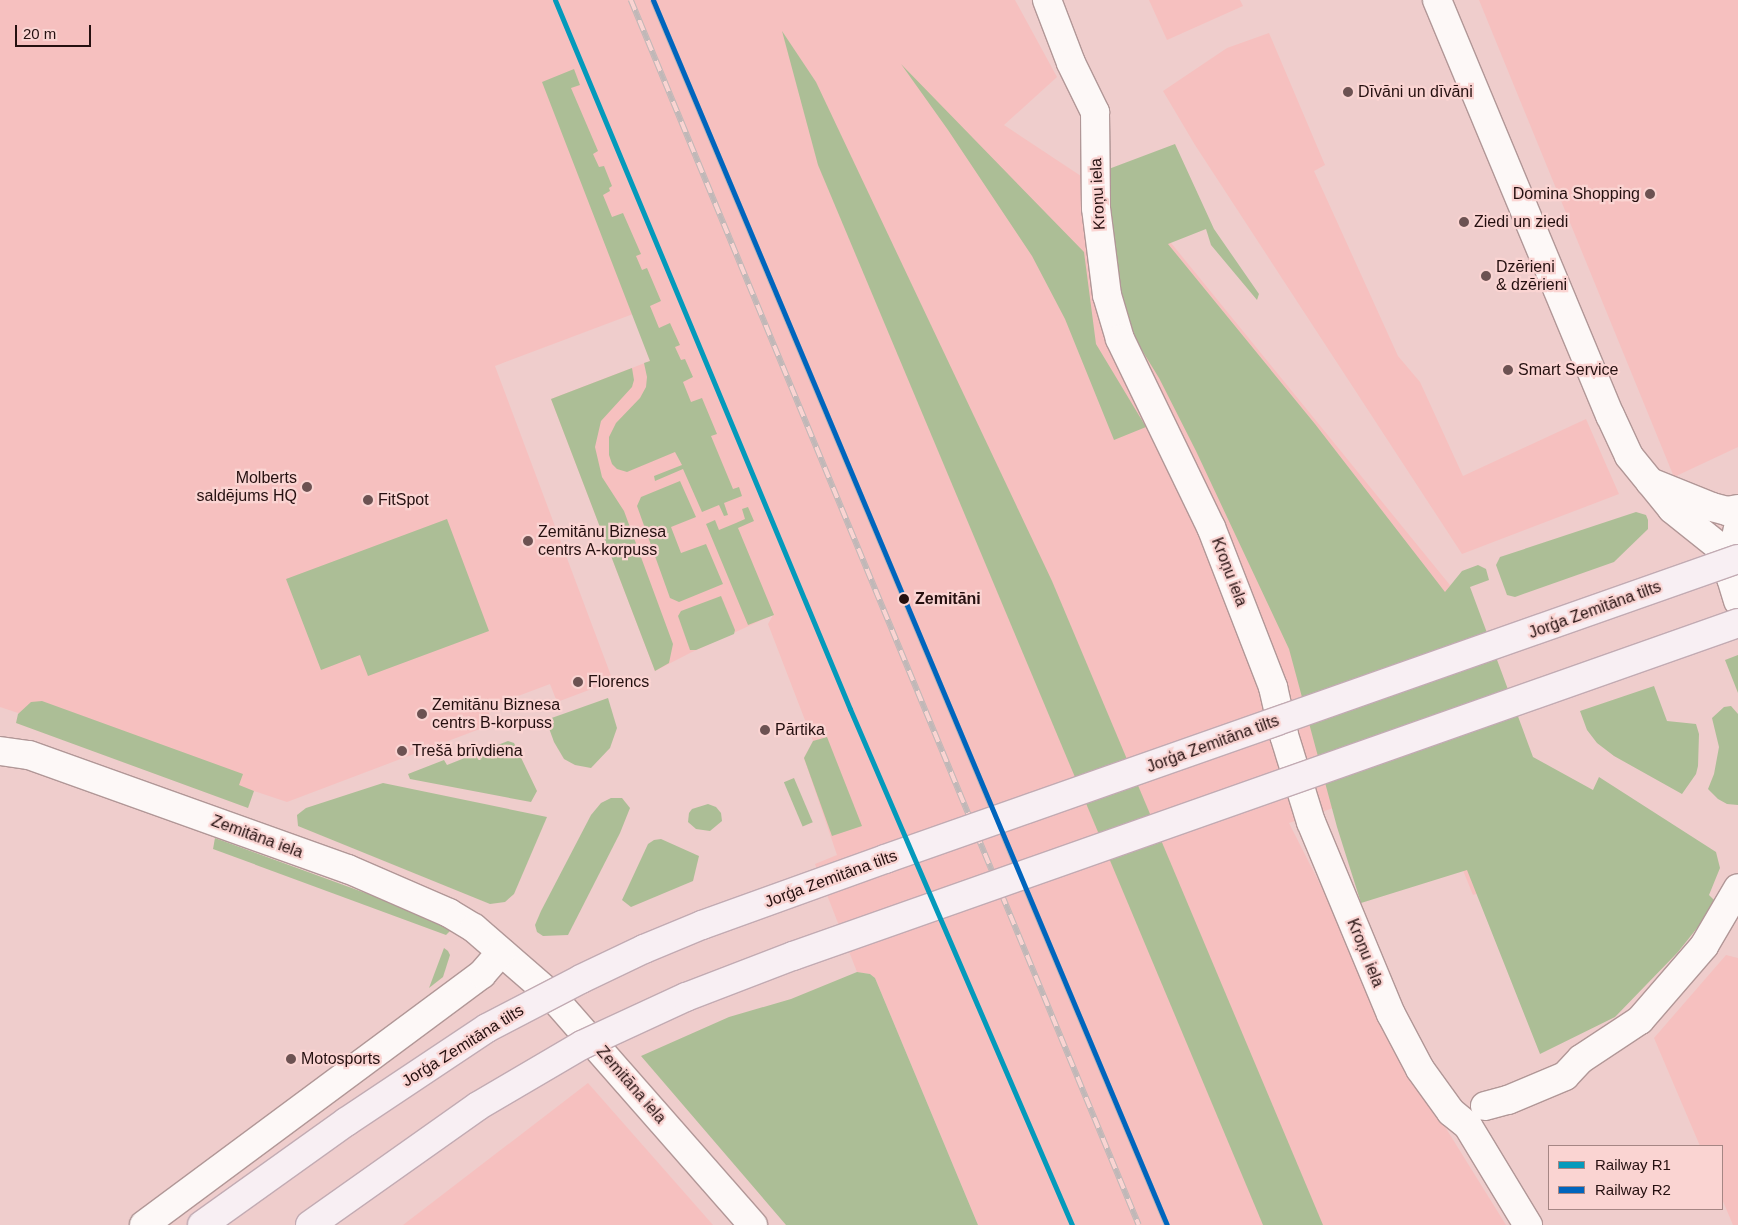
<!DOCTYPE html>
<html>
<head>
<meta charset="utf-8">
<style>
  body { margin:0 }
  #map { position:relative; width:1738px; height:1225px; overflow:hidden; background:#efcdcc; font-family:Arial,sans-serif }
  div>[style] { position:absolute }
  .built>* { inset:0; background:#f6c0bf }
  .green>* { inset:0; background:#acbe96; transform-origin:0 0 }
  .roads { filter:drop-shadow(1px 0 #b19797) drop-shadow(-1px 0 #b19797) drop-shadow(0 1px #b19797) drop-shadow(0 -1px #b19797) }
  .street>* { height:28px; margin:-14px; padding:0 14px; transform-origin:14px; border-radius:14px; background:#fdf8f7 }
  .rail>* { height:5.5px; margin-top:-2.75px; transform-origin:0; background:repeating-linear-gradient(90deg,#fad4d2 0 11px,#c0b8b8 0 22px); box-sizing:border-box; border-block:1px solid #c0b8b8 }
  .bridges { filter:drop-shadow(1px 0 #c2abb3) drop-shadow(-1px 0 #c2abb3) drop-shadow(0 1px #c2abb3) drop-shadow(0 -1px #c2abb3) }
  .primary-bridge>* { height:28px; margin:-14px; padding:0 14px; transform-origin:14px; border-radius:14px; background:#f8eff3 }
  .rail-1>* { height:5px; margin:-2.5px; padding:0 2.5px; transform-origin:2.5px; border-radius:2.5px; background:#049abb }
  .rail-2>* { height:5px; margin:-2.5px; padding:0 2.5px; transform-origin:2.5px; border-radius:2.5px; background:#0065bd }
  .dots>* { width:14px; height:14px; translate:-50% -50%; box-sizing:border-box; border:2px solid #fad4d2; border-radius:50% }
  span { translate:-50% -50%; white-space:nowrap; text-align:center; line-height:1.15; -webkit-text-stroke:4.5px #fad4d2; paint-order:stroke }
  .poi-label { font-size:16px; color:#251010 }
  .left { translate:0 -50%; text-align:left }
  .right { translate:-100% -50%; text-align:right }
  .street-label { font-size:16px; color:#251010 }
  .stop-label { font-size:16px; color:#251010; font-weight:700 }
  .legend { position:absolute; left:1548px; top:1145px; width:175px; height:65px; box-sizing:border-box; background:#fad4d2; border:1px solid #a58684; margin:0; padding:6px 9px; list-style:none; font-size:15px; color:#251010 }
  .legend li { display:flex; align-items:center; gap:10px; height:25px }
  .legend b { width:25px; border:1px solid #a58684 }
  .scale { position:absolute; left:15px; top:25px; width:76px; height:22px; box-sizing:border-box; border:2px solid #251010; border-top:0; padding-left:6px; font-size:15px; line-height:18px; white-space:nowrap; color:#251010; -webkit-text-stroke:4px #fad4d2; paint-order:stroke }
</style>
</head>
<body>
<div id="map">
  <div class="built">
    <div style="clip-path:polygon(0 0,1015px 0,1057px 77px,1004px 125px,1158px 227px,1454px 590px,1522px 757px,1624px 851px,1473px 895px,1425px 777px,1289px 823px,1434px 1109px,1506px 1225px,978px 1225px,875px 978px,870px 974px,857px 972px,815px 864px,837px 855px,804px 758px,813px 741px,768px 624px,773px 615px,690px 653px,655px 671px,551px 399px,650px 361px,633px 314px,495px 366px,613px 681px,557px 702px,550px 684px,518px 696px,487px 708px,493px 724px,287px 802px,0 707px)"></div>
    <div style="clip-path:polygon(1149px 0,1240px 0,1243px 6px,1167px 40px)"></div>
    <div style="clip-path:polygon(1479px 0,1738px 0,1738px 447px,1674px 477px)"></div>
    <div style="clip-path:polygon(1269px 33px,1325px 165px,1314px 171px,1398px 356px,1420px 382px,1463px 476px,1586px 419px,1619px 494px,1462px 554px,1195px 145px,1163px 91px,1227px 48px)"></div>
    <div style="clip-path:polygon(1726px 955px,1738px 958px,1738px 1225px,1733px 1225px,1722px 1199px,1722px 1146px,1700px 1146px,1654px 1038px)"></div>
    <div style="clip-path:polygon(588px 1083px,713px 1225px,403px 1225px)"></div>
  </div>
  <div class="green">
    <div style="clip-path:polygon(782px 31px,816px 82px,1052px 581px,1323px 1225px,1263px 1225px,818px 165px)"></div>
    <div style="clip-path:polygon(901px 64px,1084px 252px,1096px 344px,1146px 427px,1114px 440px,1065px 319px,1032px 256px,948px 130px)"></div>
    <div style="clip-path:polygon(574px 69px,580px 85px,571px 88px,598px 151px,593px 154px,599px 167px,604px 166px,612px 186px,609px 188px,610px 191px,603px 195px,612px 217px,623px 213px,641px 254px,636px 256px,642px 270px,647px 268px,661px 301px,650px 306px,659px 328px,670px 323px,680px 345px,675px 347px,681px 360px,685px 359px,693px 377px,683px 382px,691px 402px,702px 398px,717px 434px,711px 436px,733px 489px,739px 487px,742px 496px,724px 503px,728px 515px,724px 516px,719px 505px,702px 512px,683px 469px,655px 481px,654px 476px,682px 465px,675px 452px,627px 472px,617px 469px,612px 464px,609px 455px,609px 437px,616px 423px,640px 398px,646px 387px,647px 377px,644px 363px,650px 361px,542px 82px)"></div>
    <div style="clip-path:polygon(1175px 144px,1214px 229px,1259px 294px,1257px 300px,1211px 245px,1206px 229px,1168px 244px,1315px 424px,1445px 592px,1462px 571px,1478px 565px,1486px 569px,1489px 580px,1470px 587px,1533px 757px,1593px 790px,1599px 777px,1716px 852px,1720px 868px,1709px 895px,1717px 903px,1678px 952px,1615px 1017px,1540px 1054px,1467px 870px,1361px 903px,1337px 827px,1289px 649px,1196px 451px,1159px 378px,1129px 329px,1119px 306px,1106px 170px)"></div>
    <div style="clip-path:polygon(632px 368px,634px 380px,632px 387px,601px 421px,595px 447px,602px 477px,624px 511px,673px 644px,669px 663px,655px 671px,551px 399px)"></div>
    <div style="clip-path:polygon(680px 481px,696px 517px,671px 527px,681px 553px,706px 544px,723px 584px,679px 602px,670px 598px,637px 506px,641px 497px)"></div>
    <div style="clip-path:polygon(748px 507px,754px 521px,738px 528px,774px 615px,748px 625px,706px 524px,715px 520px,719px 530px,736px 523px,745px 519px,742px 509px)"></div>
    <div style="clip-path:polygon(1636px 512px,1646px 515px,1648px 520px,1648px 529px,1614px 562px,1515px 597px,1507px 595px,1496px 565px,1500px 557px)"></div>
    <div style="clip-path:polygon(447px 519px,489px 631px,368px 676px,360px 655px,321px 670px,286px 579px)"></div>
    <div style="clip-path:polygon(721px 596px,735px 630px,734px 634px,696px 650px,690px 650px,678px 616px,681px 611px)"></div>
    <div style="clip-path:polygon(1738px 655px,1738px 693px,1725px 660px)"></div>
    <div style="clip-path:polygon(1654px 686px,1667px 721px,1696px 724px,1699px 734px,1698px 766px,1696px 774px,1682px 794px,1614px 756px,1597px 743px,1587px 730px,1580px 711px)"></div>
    <div style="clip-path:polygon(608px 698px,617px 728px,610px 748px,591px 768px,575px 765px,564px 759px,554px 742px,546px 720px)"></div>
    <div style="clip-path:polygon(42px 701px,243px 774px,239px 785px,254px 791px,248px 808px,16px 723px,18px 714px,31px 702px)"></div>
    <div style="clip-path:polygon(1731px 706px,1738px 714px,1738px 805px,1727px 804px,1718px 799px,1708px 789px,1714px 774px,1719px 747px,1712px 718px,1724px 707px)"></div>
    <div style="clip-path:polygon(827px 737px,862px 826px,832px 836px,804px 758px,813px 741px)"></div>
    <div style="clip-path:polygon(508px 741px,514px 743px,537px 791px,531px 802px,410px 779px,408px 774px,444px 760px,447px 765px)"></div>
    <div style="left:794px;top:778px;width:48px;height:11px;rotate:67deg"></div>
    <div style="clip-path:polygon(383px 783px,547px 817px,514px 894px,505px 902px,490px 904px,298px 826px,297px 815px,306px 808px)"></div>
    <div style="clip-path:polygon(611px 798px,622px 798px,630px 808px,620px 833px,568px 935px,543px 936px,537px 932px,535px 925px,541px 911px,591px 815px,601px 803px)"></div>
    <div style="clip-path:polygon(708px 804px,716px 807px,721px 813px,722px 821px,710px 831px,696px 829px,688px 822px,689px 813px,692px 809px)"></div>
    <div style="clip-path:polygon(215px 838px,390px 902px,437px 922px,450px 931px,446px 935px,213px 849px)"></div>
    <div style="clip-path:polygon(661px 839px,699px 856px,693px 881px,631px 907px,622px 900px,648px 844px,654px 840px)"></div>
    <div style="clip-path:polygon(444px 948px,448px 951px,450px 955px,443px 977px,429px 988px)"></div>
    <div style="clip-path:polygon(857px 972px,870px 974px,875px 978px,978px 1225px,786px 1225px,641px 1056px,729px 1017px,791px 999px)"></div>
  </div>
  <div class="roads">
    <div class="street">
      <div style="left:1047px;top:0;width:67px;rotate:69.1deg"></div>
      <div style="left:1071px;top:63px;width:55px;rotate:63.9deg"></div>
      <div style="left:1095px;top:112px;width:96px;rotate:89.4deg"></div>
      <div style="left:1096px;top:208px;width:88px;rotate:82.8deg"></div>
      <div style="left:1107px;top:295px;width:46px;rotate:73.5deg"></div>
      <div style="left:1120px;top:339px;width:209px;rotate:64.2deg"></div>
      <div style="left:1211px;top:527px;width:172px;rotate:68.8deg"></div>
      <div style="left:1273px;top:687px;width:49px;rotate:77.1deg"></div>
      <div style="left:1284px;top:735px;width:91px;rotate:72.8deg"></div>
      <div style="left:1311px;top:822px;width:208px;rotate:67.4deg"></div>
      <div style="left:1391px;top:1014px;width:62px;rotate:62.2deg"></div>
      <div style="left:1420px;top:1069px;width:53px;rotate:54.2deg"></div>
      <div style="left:1451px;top:1112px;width:22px;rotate:39deg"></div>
      <div style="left:1468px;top:1126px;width:116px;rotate:58.8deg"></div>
      <div style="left:1437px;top:0;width:450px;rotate:67.4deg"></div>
      <div style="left:1610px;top:415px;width:45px;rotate:65.1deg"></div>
      <div style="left:1629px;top:456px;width:68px;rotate:50.9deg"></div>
      <div style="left:1672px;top:509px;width:77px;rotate:38.7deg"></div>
      <div style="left:1650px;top:482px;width:67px;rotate:22deg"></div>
      <div style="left:1712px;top:507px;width:16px;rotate:15deg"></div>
      <div style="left:1727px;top:511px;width:11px;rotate:-10deg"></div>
      <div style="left:1738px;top:528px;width:30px;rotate:102deg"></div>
      <div style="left:1732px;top:557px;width:21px;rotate:93deg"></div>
      <div style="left:1731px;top:578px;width:24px;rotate:73deg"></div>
      <div style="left:0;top:751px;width:29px;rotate:8deg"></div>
      <div style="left:29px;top:755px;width:339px;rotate:19.7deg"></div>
      <div style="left:348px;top:869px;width:110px;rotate:23.5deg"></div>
      <div style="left:449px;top:913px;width:29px;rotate:31deg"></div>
      <div style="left:474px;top:928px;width:102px;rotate:41deg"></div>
      <div style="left:551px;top:995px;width:306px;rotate:48.7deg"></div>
      <div style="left:1485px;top:1106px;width:24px;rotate:-15deg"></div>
      <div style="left:1508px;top:1100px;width:62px;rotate:-22.8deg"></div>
      <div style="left:1565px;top:1076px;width:23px;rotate:-47deg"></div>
      <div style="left:1581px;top:1059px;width:71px;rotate:-33.5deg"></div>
      <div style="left:1640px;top:1020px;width:98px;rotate:-49.1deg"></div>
      <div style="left:1704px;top:946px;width:67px;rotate:-59.6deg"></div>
      <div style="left:144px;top:1225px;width:421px;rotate:-36.6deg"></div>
      <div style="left:482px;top:974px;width:29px;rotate:-49deg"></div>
    </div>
  </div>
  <div class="rail">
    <div style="left:631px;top:0;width:1326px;rotate:67.48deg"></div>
    <div style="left:653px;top:0;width:1328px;rotate:67.24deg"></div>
  </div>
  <div class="bridges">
    <div class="primary-bridge">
      <div style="left:202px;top:1225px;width:177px;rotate:-35.6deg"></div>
      <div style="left:346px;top:1122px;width:169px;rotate:-33.7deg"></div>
      <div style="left:487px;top:1028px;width:106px;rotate:-27.5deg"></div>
      <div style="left:581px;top:979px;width:70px;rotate:-25.5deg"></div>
      <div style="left:644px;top:949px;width:63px;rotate:-22.5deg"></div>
      <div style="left:702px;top:925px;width:195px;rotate:-19.8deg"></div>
      <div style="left:885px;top:859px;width:904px;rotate:-19.38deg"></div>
      <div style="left:310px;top:1225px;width:206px;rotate:-35.3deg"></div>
      <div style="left:478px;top:1106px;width:121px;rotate:-30.4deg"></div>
      <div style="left:582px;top:1045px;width:115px;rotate:-24.8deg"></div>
      <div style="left:686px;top:997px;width:115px;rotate:-21deg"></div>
      <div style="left:793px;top:956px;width:1002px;rotate:-19.41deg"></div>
    </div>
  </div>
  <div class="rail-1">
    <div style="left:555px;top:0;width:768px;rotate:67.41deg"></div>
    <div style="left:850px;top:709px;width:562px;rotate:66.72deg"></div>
  </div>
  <div class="rail-2">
    <div style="left:653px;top:0;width:1328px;rotate:67.24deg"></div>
  </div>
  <div class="dots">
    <div style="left:1348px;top:92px;background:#6c5252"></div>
    <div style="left:1650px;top:194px;background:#6c5252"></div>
    <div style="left:1464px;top:222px;background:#6c5252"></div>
    <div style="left:1486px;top:276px;background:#6c5252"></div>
    <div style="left:1508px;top:370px;background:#6c5252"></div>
    <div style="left:307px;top:487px;background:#6c5252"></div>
    <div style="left:368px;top:500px;background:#6c5252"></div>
    <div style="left:528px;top:541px;background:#6c5252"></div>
    <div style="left:904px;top:599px;background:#251010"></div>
    <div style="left:578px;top:682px;background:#6c5252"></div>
    <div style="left:422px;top:714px;background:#6c5252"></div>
    <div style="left:765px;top:730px;background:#6c5252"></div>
    <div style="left:402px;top:751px;background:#6c5252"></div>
    <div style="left:291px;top:1059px;background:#6c5252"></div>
  </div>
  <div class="poi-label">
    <span class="left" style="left:1358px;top:92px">Dīvāni un dīvāni</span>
    <span class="right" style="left:1640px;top:194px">Domina Shopping</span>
    <span class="left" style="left:1474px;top:222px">Ziedi un ziedi</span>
    <span class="left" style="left:1496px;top:276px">Dzērieni<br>&amp; dzērieni</span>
    <span class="left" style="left:1518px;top:370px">Smart Service</span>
    <span class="right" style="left:297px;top:487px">Molberts<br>saldējums HQ</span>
    <span class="left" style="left:378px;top:500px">FitSpot</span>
    <span class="left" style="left:538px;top:541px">Zemitānu Biznesa<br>centrs A-korpuss</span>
    <span class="left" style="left:588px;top:682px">Florencs</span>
    <span class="left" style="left:432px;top:714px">Zemitānu Biznesa<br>centrs B-korpuss</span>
    <span class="left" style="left:775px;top:730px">Pārtika</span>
    <span class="left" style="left:412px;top:751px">Trešā brīvdiena</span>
    <span class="left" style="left:301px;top:1059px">Motosports</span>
  </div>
  <div class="street-label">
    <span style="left:1098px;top:194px;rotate:-93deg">Kroņu iela</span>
    <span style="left:1229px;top:572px;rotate:69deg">Kroņu iela</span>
    <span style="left:1595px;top:610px;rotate:-20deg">Jorģa Zemitāna tilts</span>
    <span style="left:1213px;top:744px;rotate:-20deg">Jorģa Zemitāna tilts</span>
    <span style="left:257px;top:837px;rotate:20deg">Zemitāna iela</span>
    <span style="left:831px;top:879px;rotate:-20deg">Jorģa Zemitāna tilts</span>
    <span style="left:1365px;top:953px;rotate:68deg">Kroņu iela</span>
    <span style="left:463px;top:1046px;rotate:-32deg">Jorģa Zemitāna tilts</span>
    <span style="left:631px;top:1085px;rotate:49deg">Zemitāna iela</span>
  </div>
  <div class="stop-label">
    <span class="left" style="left:915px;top:599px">Zemitāni</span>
  </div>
  <ul class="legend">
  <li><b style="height:6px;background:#049abb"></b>Railway R1</li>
  <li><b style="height:6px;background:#0065bd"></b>Railway R2</li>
  </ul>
  <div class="scale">20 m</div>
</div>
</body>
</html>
